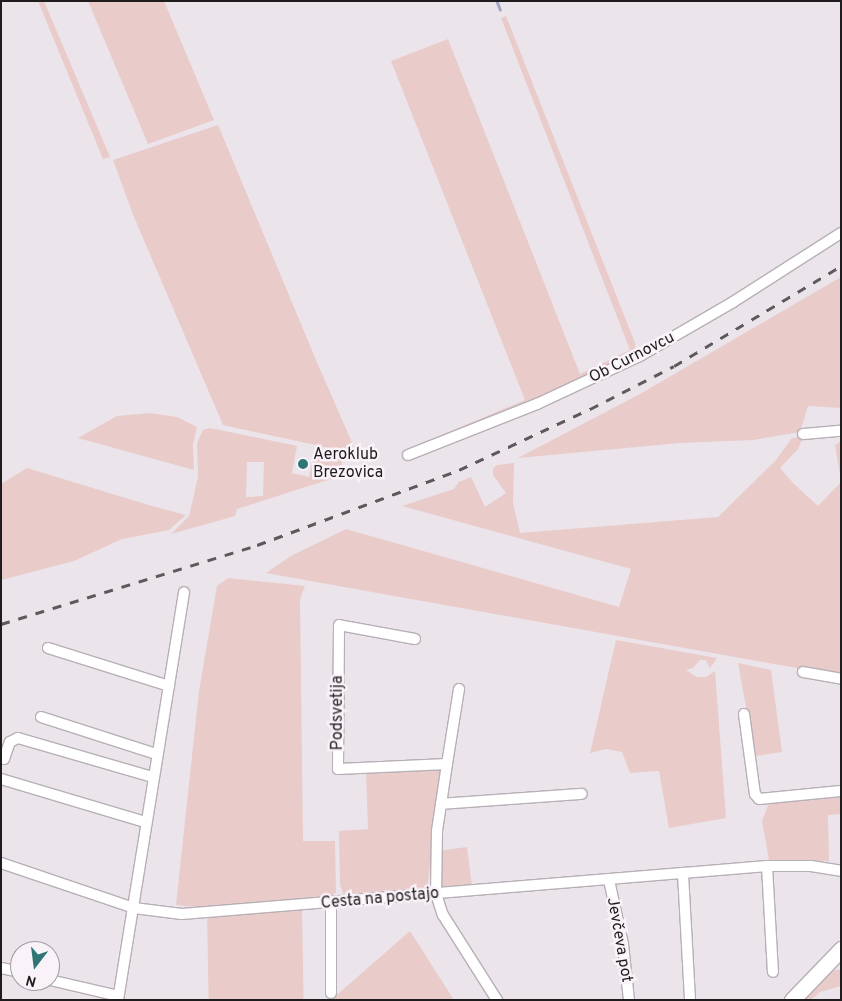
<!DOCTYPE html>
<html>
<head>
<meta charset="utf-8">
<style>
  body { margin:0 }
  #map { position:relative; width:842px; height:1001px; overflow:hidden; background:#ece4eb; font-family:Overpass,sans-serif }
  div>[style] { position:absolute }
  .green>* { inset:0; background:#e9cbc9; transform-origin:0 0 }
  .stream>* { height:2.5px; margin:-1.25px; padding:0 1.25px; transform-origin:1.25px; border-radius:1.25px; background:#a1a8c6 }
  .roads { filter:drop-shadow(1px 0 #b7afb6) drop-shadow(-1px 0 #b7afb6) drop-shadow(0 1px #b7afb6) drop-shadow(0 -1px #b7afb6) }
  .minor>* { height:10px; margin:-5px; padding:0 5px; transform-origin:5px; border-radius:5px; background:#fff }
  .secondary>* { height:15px; margin:-7.5px; padding:0 7.5px; transform-origin:7.5px; border-radius:7.5px; background:#fff }
  .rail>* { height:2.5px; margin-top:-1.25px; transform-origin:0; background:repeating-linear-gradient(90deg,#5c585b 0 9px,transparent 0 18px) }
  .dots>* { width:14px; height:14px; translate:-50% -50%; box-sizing:border-box; border:2px solid #faf2f9; border-radius:50% }
  span { translate:-50% -50%; white-space:nowrap; text-align:center; line-height:1.15; -webkit-text-stroke:5px #faf2f9; paint-order:stroke }
  .street-label { font-size:16px; color:#1f1c1e }
  .poi-label { font-size:16px; color:#1f1c1e }
  .left { translate:0 -50%; text-align:left }
  .frame { position:absolute; inset:0; border:2px solid #1f1c1e; pointer-events:none }
  .north { position:absolute; left:10px; top:941px; width:50px; height:50px; box-sizing:border-box; background:#faf2f9; border:1px solid #a29ca1; border-radius:50%; rotate:195deg; font-size:14px; font-weight:700; line-height:20px; text-align:center; color:#1f1c1e }
  .north::after { content:''; display:block; margin:auto; width:18px; height:22px; background:#2d7674; clip-path:polygon(50% 0,100% 100%,50% 72%,0 100%) }
</style>
</head>
<body>
<div id="map">
  <div class="green">
    <div style="clip-path:polygon(38px 1px,44px 1px,110px 157px,103px 159px)"></div>
    <div style="clip-path:polygon(88px 1px,164px 1px,214px 120px,148px 144px)"></div>
    <div style="clip-path:polygon(506px 16px,635px 343px,636px 355px,429px 445px,432px 439px,525px 400px,391px 61px,448px 39px,580px 374px,630px 350px,501px 18px)"></div>
    <div style="clip-path:polygon(218px 125px,316px 360px,357px 454px,223px 425px,134px 217px,113px 160px)"></div>
    <div style="clip-path:polygon(841px 277px,841px 408px,808px 406px,800px 432px,753px 440px,680px 443px,518px 458px,640px 394px)"></div>
    <div style="clip-path:polygon(150px 413px,177px 417px,197px 427px,193px 445px,194px 470px,78px 438px,117px 416px)"></div>
    <div style="clip-path:polygon(evenodd,210px 428px,297px 446px,292px 473px,309px 477px,315px 450px,327px 453px,326px 458px,335px 460px,338px 455px,344px 457px,337px 477px,237px 509px,235px 516px,171px 534px,189px 516px,198px 477px,197px 443px,203px 430px,210px 428px,247px 462px,264px 462px,263px 496px,246px 497px,247px 462px)"></div>
    <div style="clip-path:polygon(803px 437px,798px 449px,780px 468px,793px 483px,818px 506px,841px 482px,841px 676px,266px 573px,291px 556px,346px 529px,619px 607px,631px 569px,402px 506px,454px 489px,459px 482px,471px 477px,485px 507px,506px 493px,493px 475px,493px 469px,497px 465px,514px 463px,513px 503px,520px 533px,718px 517px,776px 460px,792px 438px)"></div>
    <div style="clip-path:polygon(841px 441px,841px 481px,835px 445px)"></div>
    <div style="clip-path:polygon(27px 468px,152px 506px,186px 515px,169px 530px,122px 539px,74px 561px,1px 580px,1px 484px)"></div>
    <div style="clip-path:polygon(228px 578px,305px 586px,300px 599px,303px 841px,335px 841px,336px 892px,329px 899px,206px 908px,176px 905px,199px 691px,217px 586px)"></div>
    <div style="clip-path:polygon(616px 640px,717px 658px,710px 668px,706px 660px,700px 660px,693px 668px,686px 670px,697px 677px,706px 677px,715px 671px,726px 818px,669px 828px,659px 771px,630px 773px,622px 752px,606px 749px,590px 753px)"></div>
    <div style="clip-path:polygon(738px 663px,771px 670px,782px 752px,755px 756px)"></div>
    <div style="clip-path:polygon(442px 767px,427px 890px,349px 897px,343px 893px,340px 884px,339px 831px,368px 829px,366px 773px)"></div>
    <div style="clip-path:polygon(841px 796px,841px 814px,828px 815px,829px 861px,769px 860px,762px 821px,769px 803px)"></div>
    <div style="clip-path:polygon(467px 847px,472px 886px,440px 887px,438px 851px)"></div>
    <div style="left:302px;top:909px;width:91px;height:95px;rotate:89deg"></div>
    <div style="clip-path:polygon(410px 931px,454px 1000px,331px 1000px)"></div>
    <div style="clip-path:polygon(835px 970px,841px 970px,841px 986px,820px 992px,811px 1000px,801px 1000px)"></div>
  </div>
  <div class="stream">
    <div style="left:497px;top:1px;width:9px;rotate:69deg"></div>
  </div>
  <div class="roads">
    <div class="minor">
      <div style="left:803px;top:434px;width:38px;rotate:-5deg"></div>
      <div style="left:408px;top:455px;width:139px;rotate:-21.6deg"></div>
      <div style="left:537px;top:404px;width:114px;rotate:-25deg"></div>
      <div style="left:640px;top:356px;width:108px;rotate:-30.1deg"></div>
      <div style="left:733px;top:302px;width:128px;rotate:-32.6deg"></div>
      <div style="left:415px;top:639px;width:77px;rotate:-169.6deg"></div>
      <div style="left:339px;top:625px;width:144px;rotate:90.4deg"></div>
      <div style="left:338px;top:769px;width:109px;rotate:-2.6deg"></div>
      <div style="left:447px;top:764px;width:68px;rotate:98.5deg"></div>
      <div style="left:437px;top:831px;width:63px;rotate:90.9deg"></div>
      <div style="left:436px;top:894px;width:22px;rotate:72deg"></div>
      <div style="left:443px;top:915px;width:101px;rotate:57.6deg"></div>
      <div style="left:48px;top:648px;width:127px;rotate:17.4deg"></div>
      <div style="left:803px;top:672px;width:39px;rotate:10deg"></div>
      <div style="left:744px;top:714px;width:81px;rotate:82.2deg"></div>
      <div style="left:755px;top:794px;width:6px;rotate:51deg"></div>
      <div style="left:759px;top:799px;width:82px;rotate:-5.6deg"></div>
      <div style="left:41px;top:717px;width:121px;rotate:17.8deg"></div>
      <div style="left:4px;top:759px;width:18px;rotate:-71deg"></div>
      <div style="left:10px;top:742px;width:9px;rotate:-27deg"></div>
      <div style="left:18px;top:738px;width:140px;rotate:16.2deg"></div>
      <div style="left:447px;top:764px;width:76px;rotate:-80.9deg"></div>
      <div style="left:1px;top:779px;width:150px;rotate:16.6deg"></div>
      <div style="left:441px;top:804px;width:141px;rotate:-4.1deg"></div>
      <div style="left:1px;top:863px;width:140px;rotate:18.7deg"></div>
      <div style="left:134px;top:908px;width:48px;rotate:7.1deg"></div>
      <div style="left:182px;top:914px;width:587px;rotate:-4.69deg"></div>
      <div style="left:767px;top:866px;width:44px"></div>
      <div style="left:811px;top:866px;width:30px;rotate:9deg"></div>
      <div style="left:767px;top:866px;width:106px;rotate:86.8deg"></div>
      <div style="left:683px;top:874px;width:126px;rotate:86.8deg"></div>
      <div style="left:609px;top:880px;width:66px;rotate:77.7deg"></div>
      <div style="left:623px;top:944px;width:56px;rotate:83.9deg"></div>
      <div style="left:1px;top:968px;width:19px;rotate:12deg"></div>
      <div style="left:50px;top:980px;width:70px;rotate:13.2deg"></div>
      <div style="left:331px;top:993px;width:89px;rotate:-90deg"></div>
      <div style="left:118px;top:1000px;width:413px;rotate:-80.8deg"></div>
    </div>
    <div class="secondary">
      <div style="left:792px;top:1000px;width:71px;rotate:-46.1deg"></div>
    </div>
  </div>
  <div class="rail">
    <div style="left:1px;top:624px;width:268px;rotate:-17.1deg"></div>
    <div style="left:257px;top:545px;width:215px;rotate:-20.4deg"></div>
    <div style="left:459px;top:470px;width:145px;rotate:-25deg"></div>
    <div style="left:590px;top:409px;width:94px;rotate:-27.1deg"></div>
    <div style="left:674px;top:366px;width:195px;rotate:-30.9deg"></div>
  </div>
  <div class="dots">
    <div style="left:303px;top:464px;background:#2d7674"></div>
  </div>
  <div class="street-label">
    <span style="left:632px;top:358px;rotate:-27deg">Ob Curnovcu</span>
    <span style="left:338px;top:713px;rotate:-90deg">Podsvetija</span>
    <span style="left:380px;top:899px;rotate:-5deg">Cesta na postajo</span>
    <span style="left:619px;top:940px;rotate:80deg">Jevčeva pot</span>
  </div>
  <div class="poi-label">
    <span class="left" style="left:313px;top:464px">Aeroklub<br>Brezovica</span>
  </div>
  <div class="frame"></div>
  <div class="north">N</div>
</div>
</body>
</html>
